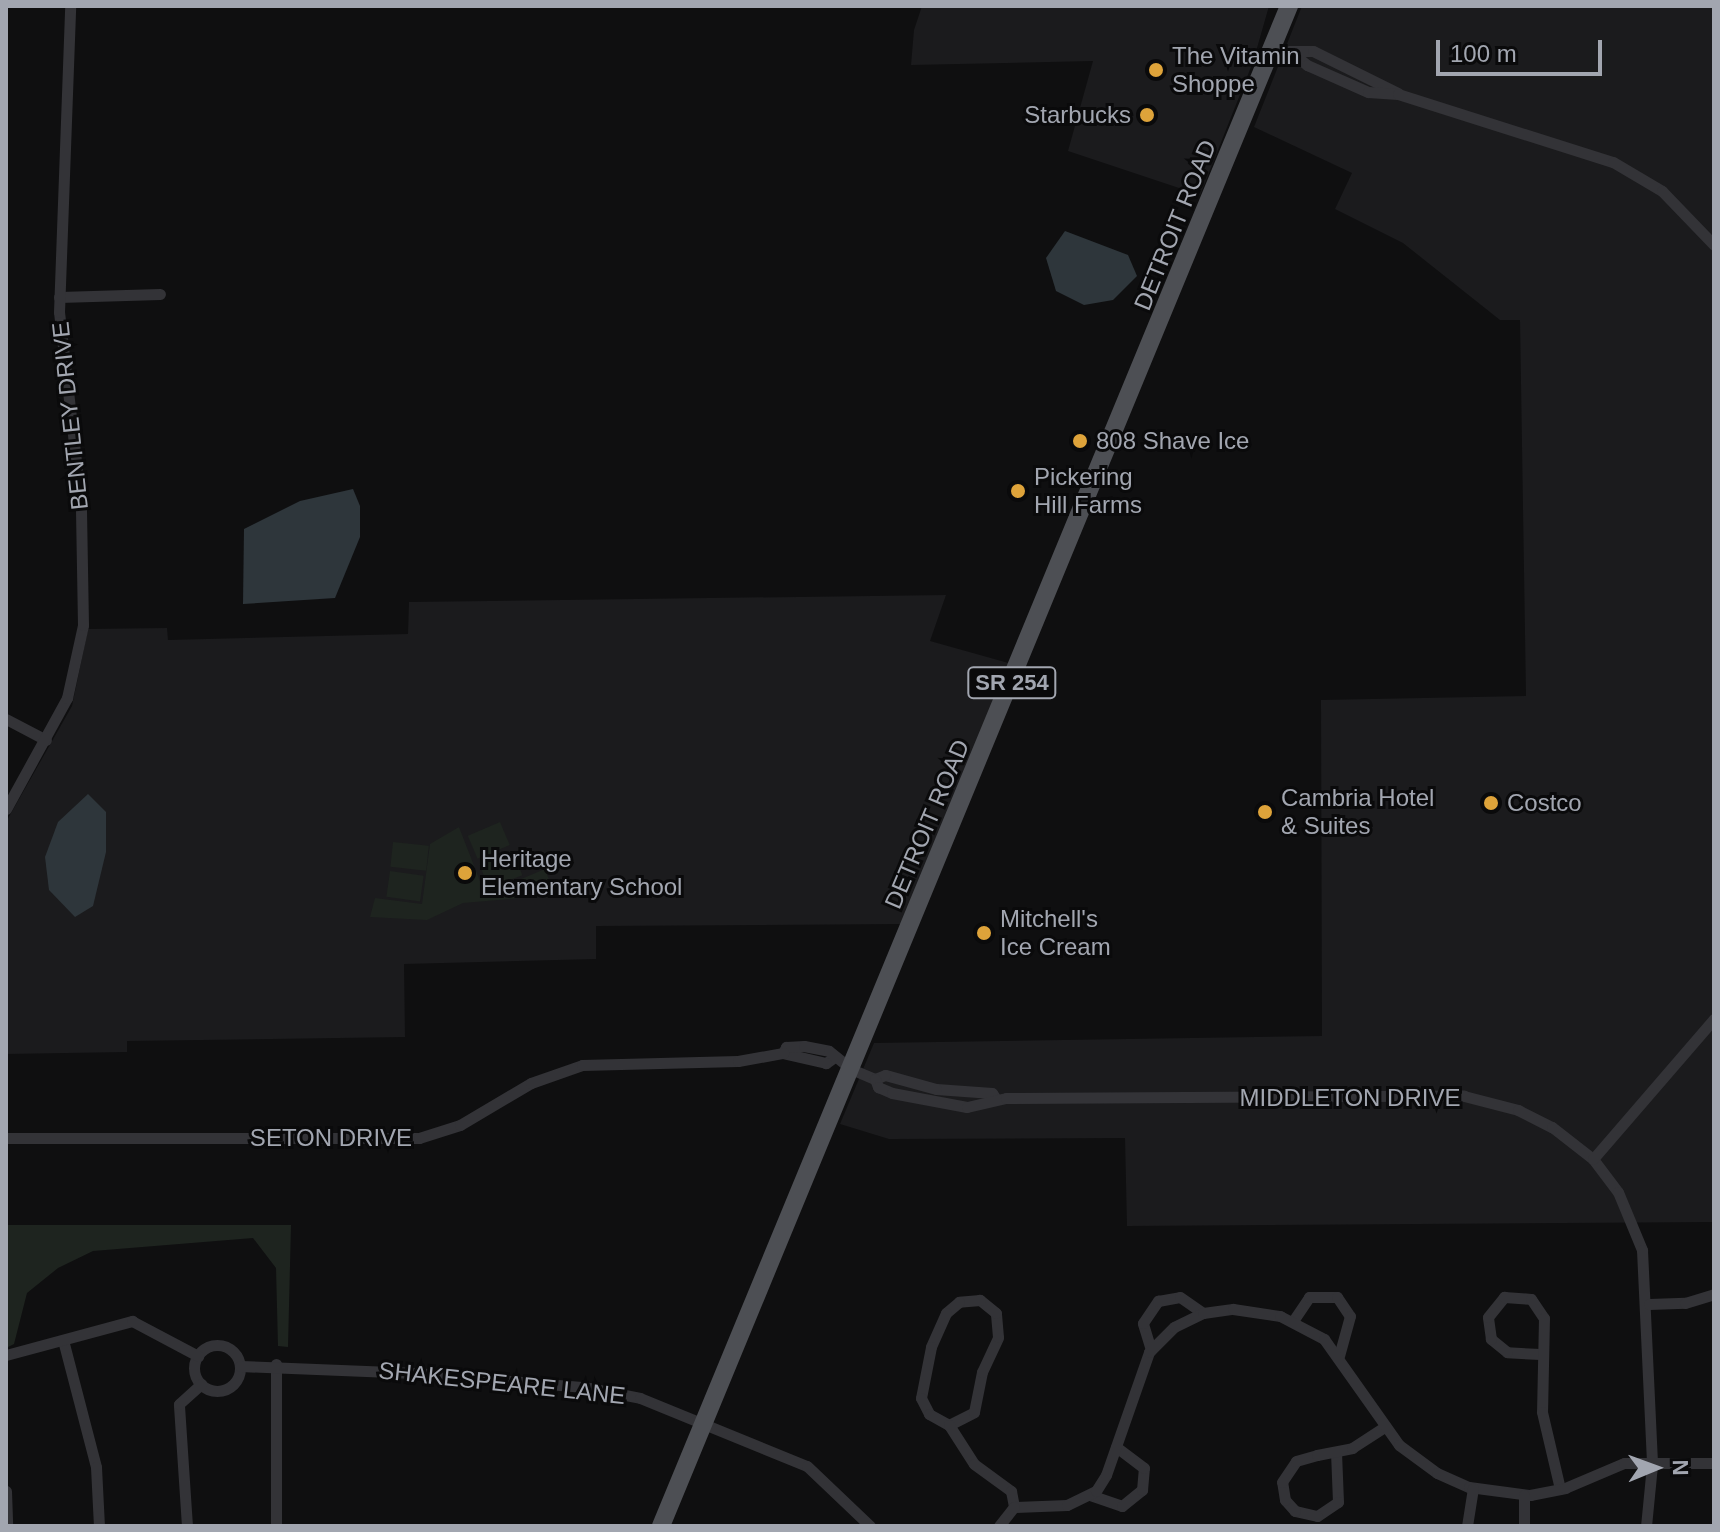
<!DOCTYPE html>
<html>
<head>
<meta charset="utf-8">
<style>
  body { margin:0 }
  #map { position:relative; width:1720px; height:1532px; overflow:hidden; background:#0f0f10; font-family:Arial,sans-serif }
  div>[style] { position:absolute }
  .built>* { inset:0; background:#1b1b1d }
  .green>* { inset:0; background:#1e241f; transform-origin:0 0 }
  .water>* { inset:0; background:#2e363b }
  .street>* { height:11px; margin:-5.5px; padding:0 5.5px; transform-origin:5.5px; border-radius:5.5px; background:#333337 }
  .street>.ring { margin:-5.5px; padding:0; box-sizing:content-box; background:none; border:11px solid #333337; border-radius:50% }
  .primary>* { height:18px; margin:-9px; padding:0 9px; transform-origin:9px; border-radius:9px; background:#4d4f54 }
  .dots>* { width:22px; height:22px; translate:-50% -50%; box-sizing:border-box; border:4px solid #0a0a0b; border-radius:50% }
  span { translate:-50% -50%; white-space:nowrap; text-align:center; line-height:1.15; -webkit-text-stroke:6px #0a0a0b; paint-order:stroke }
  .shield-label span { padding:2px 6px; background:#0a0a0b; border:2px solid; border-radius:6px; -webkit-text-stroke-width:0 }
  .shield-label { font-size:22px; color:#a2a6b0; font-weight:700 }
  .poi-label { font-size:24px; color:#a2a6b0 }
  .left { translate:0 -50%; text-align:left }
  .right { translate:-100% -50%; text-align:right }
  .street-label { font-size:24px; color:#a2a6b0 }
  .frame { position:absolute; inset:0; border:8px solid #a2a6b0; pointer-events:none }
  .north { position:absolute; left:1616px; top:1428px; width:80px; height:80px; -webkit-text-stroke:6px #0a0a0b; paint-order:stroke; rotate:89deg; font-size:22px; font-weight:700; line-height:32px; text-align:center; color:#a2a6b0 }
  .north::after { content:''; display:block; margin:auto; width:28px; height:36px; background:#a2a6b0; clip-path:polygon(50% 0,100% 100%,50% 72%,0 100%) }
  .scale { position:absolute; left:1436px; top:40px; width:166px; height:36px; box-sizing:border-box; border:4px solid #a2a6b0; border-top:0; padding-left:10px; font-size:24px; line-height:28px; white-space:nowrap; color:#a2a6b0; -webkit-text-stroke:6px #0a0a0b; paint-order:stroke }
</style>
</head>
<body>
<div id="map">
  <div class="built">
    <div style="clip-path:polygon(922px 6px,1269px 6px,1253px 62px,1200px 195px,1068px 151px,1093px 61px,911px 65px,914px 30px)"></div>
    <div style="clip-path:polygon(1302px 6px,1714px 6px,1714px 1222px,1127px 1226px,1125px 1138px,889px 1139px,840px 1124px,874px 1043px,1322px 1036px,1321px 700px,1526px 696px,1520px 320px,1500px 320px,1403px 243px,1335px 209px,1352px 173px,1254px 127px)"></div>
    <div style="clip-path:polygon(946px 595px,930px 641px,1012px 664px,902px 924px,596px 926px,596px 959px,404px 964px,405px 1037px,127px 1041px,127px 1052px,6px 1054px,6px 822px,72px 706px,88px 629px,167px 628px,168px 640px,408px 634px,409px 602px)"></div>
  </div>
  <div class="green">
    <div style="left:500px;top:822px;width:25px;height:35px;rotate:67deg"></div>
    <div style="clip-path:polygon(459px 827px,485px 894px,545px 869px,555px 895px,463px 903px,427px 920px,370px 917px,375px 898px,422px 904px,430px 844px)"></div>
    <div style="left:393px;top:842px;width:36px;height:25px;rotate:6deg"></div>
    <div style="left:513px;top:851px;width:26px;height:36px;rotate:69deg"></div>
    <div style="left:390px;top:871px;width:34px;height:26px;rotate:8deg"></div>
    <div style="clip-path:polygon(6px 1225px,291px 1225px,288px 1347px,278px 1346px,276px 1268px,253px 1238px,93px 1251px,58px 1268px,27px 1293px,14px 1344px,6px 1348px)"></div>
  </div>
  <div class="water">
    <div style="clip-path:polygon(1065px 231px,1128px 255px,1137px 276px,1113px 300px,1084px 305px,1056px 291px,1046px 258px)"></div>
    <div style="clip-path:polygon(353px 489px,360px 506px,360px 537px,335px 598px,243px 604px,244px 529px,300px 501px)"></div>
    <div style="clip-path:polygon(88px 794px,106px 812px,106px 852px,93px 906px,75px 917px,49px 890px,45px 857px,58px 822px)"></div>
  </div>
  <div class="street">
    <div style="left:1289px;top:51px;width:24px"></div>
    <div style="left:1313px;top:51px;width:95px;rotate:26.3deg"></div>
    <div style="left:1291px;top:52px;width:21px;rotate:39deg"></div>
    <div style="left:1307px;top:65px;width:67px;rotate:23.9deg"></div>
    <div style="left:1368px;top:92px;width:30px;rotate:4deg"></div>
    <div style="left:1398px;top:94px;width:225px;rotate:17.6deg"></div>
    <div style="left:1613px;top:162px;width:57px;rotate:30.6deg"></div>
    <div style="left:1662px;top:191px;width:75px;rotate:46.1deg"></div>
    <div style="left:59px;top:297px;width:101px;rotate:-1.7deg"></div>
    <div style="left:6px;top:719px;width:45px;rotate:27.7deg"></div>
    <div style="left:6px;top:809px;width:127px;rotate:-61.2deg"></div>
    <div style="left:67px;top:698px;width:75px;rotate:-77.6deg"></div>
    <div style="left:83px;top:625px;width:120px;rotate:-91deg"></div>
    <div style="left:81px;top:505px;width:194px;rotate:-96.5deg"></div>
    <div style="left:59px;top:312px;width:306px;rotate:-87.9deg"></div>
    <div style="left:833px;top:1058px;width:9px;rotate:144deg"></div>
    <div style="left:826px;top:1063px;width:44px;rotate:-166.9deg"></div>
    <div style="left:783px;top:1053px;width:7px;rotate:-63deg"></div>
    <div style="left:786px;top:1047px;width:18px;rotate:-3deg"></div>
    <div style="left:804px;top:1046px;width:25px;rotate:11deg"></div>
    <div style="left:829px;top:1051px;width:28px;rotate:39deg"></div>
    <div style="left:851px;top:1069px;width:26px;rotate:23deg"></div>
    <div style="left:996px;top:1099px;width:7px;rotate:-124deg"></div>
    <div style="left:992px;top:1093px;width:56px;rotate:-175.9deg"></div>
    <div style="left:936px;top:1089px;width:53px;rotate:-164.6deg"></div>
    <div style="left:885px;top:1075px;width:11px;rotate:158deg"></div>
    <div style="left:875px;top:1079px;width:9px;rotate:69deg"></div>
    <div style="left:878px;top:1087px;width:15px;rotate:23deg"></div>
    <div style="left:892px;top:1093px;width:76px;rotate:10.6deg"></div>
    <div style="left:967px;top:1107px;width:40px;rotate:-13deg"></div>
    <div style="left:1006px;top:1098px;width:458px;rotate:-0.3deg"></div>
    <div style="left:1464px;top:1096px;width:56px;rotate:14.5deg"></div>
    <div style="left:1518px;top:1110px;width:38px;rotate:27deg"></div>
    <div style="left:1552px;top:1127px;width:52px;rotate:38deg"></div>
    <div style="left:1593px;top:1159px;width:41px;rotate:52.9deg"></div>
    <div style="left:1618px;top:1192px;width:63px;rotate:67.5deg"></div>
    <div style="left:1642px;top:1250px;width:215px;rotate:87.3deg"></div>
    <div style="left:1652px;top:1465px;width:61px;rotate:95.6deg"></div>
    <div style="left:6px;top:1138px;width:413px"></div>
    <div style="left:419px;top:1138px;width:43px;rotate:-17.6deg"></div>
    <div style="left:460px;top:1125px;width:82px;rotate:-30.6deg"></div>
    <div style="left:531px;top:1083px;width:54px;rotate:-19.4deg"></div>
    <div style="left:582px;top:1065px;width:156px;rotate:-1.5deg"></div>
    <div style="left:738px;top:1061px;width:46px;rotate:-10.1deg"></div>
    <div style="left:1593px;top:1159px;width:185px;rotate:-49.2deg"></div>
    <div style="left:1649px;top:1304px;width:36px;rotate:-2deg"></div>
    <div style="left:1685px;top:1303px;width:30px;rotate:-17deg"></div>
    <div style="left:1293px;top:1321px;width:29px;rotate:-56deg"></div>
    <div style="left:1309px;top:1297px;width:28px"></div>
    <div style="left:1337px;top:1297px;width:23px;rotate:56deg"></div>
    <div style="left:1350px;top:1316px;width:41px;rotate:105.4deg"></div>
    <div style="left:63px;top:1340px;width:131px;rotate:75.4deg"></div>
    <div style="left:96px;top:1467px;width:59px;rotate:87.1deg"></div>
    <div class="ring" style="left:194px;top:1345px;width:35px;height:35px"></div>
    <div style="left:1151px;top:1350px;width:28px;rotate:-107deg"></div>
    <div style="left:1143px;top:1323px;width:27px;rotate:-56deg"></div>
    <div style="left:1158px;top:1301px;width:22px;rotate:-10deg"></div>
    <div style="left:1180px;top:1297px;width:28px;rotate:35deg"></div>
    <div style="left:1540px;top:1354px;width:33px;rotate:-177deg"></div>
    <div style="left:1507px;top:1352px;width:21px;rotate:-141deg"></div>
    <div style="left:1491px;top:1339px;width:22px;rotate:-98deg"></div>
    <div style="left:1488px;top:1317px;width:26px;rotate:-51deg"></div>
    <div style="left:1504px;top:1297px;width:27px;rotate:4deg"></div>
    <div style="left:1531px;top:1299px;width:23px;rotate:56deg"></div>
    <div style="left:1544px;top:1318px;width:94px;rotate:91.2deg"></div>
    <div style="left:1542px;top:1412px;width:79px;rotate:76.8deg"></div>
    <div style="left:6px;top:1355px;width:131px;rotate:-15.1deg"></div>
    <div style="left:132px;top:1321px;width:75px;rotate:27.9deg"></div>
    <div style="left:276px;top:1364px;width:162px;rotate:90deg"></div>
    <div style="left:240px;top:1366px;width:176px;rotate:2.3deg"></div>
    <div style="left:416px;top:1373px;width:169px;rotate:4.8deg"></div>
    <div style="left:584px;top:1387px;width:57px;rotate:11.1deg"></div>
    <div style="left:640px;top:1398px;width:180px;rotate:22.2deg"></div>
    <div style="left:807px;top:1466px;width:87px;rotate:43.6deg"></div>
    <div style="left:949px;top:1425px;width:28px;rotate:-27deg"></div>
    <div style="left:974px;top:1412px;width:41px;rotate:-78.7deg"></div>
    <div style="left:982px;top:1372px;width:38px;rotate:-65deg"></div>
    <div style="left:998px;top:1337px;width:24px;rotate:-95deg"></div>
    <div style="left:996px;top:1313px;width:21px;rotate:-141deg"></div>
    <div style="left:980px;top:1300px;width:21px;rotate:175deg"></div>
    <div style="left:959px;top:1302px;width:17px;rotate:140deg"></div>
    <div style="left:946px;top:1313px;width:37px;rotate:114deg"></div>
    <div style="left:931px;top:1347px;width:52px;rotate:101.1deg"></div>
    <div style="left:921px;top:1398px;width:18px;rotate:63deg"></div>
    <div style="left:929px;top:1414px;width:23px;rotate:29deg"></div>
    <div style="left:949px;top:1425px;width:46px;rotate:57.3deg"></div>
    <div style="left:974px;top:1464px;width:46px;rotate:36.1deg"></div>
    <div style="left:1011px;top:1491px;width:16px;rotate:79deg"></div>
    <div style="left:1336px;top:1452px;width:50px;rotate:87.7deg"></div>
    <div style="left:1338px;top:1502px;width:25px;rotate:146deg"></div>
    <div style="left:1317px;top:1516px;width:23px;rotate:-167deg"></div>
    <div style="left:1295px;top:1511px;width:15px;rotate:-132deg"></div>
    <div style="left:1285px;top:1500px;width:18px;rotate:-99deg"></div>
    <div style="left:1282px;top:1482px;width:25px;rotate:-56deg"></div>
    <div style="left:1296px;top:1461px;width:22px;rotate:-16deg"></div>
    <div style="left:1317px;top:1455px;width:36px;rotate:-11deg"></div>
    <div style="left:1352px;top:1448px;width:37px;rotate:-33deg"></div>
    <div style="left:6px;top:1491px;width:35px;rotate:88deg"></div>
    <div style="left:1090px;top:1495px;width:34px;rotate:19deg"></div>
    <div style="left:1122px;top:1506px;width:26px;rotate:-39deg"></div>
    <div style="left:1142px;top:1490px;width:22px;rotate:-85deg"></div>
    <div style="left:1144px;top:1468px;width:35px;rotate:-143deg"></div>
    <div style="left:1014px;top:1507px;width:53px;rotate:-2.2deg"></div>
    <div style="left:1067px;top:1505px;width:32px;rotate:-26deg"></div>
    <div style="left:1096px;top:1491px;width:19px;rotate:-58deg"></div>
    <div style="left:1106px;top:1475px;width:130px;rotate:-70.7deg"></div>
    <div style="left:1149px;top:1352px;width:35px;rotate:-45deg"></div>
    <div style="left:1174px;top:1327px;width:32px;rotate:-26deg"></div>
    <div style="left:1203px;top:1313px;width:30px;rotate:-8deg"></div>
    <div style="left:1233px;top:1309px;width:48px;rotate:8.5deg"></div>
    <div style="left:1280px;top:1316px;width:50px;rotate:27.6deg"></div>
    <div style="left:1324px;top:1339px;width:130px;rotate:54.7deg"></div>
    <div style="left:1399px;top:1445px;width:47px;rotate:36.4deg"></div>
    <div style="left:1437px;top:1473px;width:35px;rotate:24deg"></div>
    <div style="left:1469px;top:1487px;width:62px;rotate:7.5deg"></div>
    <div style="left:1530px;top:1495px;width:36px;rotate:-11deg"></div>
    <div style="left:1565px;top:1488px;width:64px;rotate:-23deg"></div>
    <div style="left:1624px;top:1463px;width:90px"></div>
    <div style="left:187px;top:1526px;width:122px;rotate:-93.8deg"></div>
    <div style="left:179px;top:1404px;width:30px;rotate:-42deg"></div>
    <div style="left:999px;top:1526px;width:24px;rotate:-52deg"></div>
    <div style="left:1467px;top:1526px;width:38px;rotate:-81deg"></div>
    <div style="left:1524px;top:1526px;width:31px;rotate:-90deg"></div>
  </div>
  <div class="primary">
    <div style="left:661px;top:1526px;width:1645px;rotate:-67.55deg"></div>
  </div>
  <div class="dots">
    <div style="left:1156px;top:70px;background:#dea33a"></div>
    <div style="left:1147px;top:115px;background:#dea33a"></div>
    <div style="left:1080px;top:441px;background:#dea33a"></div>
    <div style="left:1018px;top:491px;background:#dea33a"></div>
    <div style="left:1491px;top:803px;background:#dea33a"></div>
    <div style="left:1265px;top:812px;background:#dea33a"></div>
    <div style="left:465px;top:873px;background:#dea33a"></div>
    <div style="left:984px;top:933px;background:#dea33a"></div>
  </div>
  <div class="shield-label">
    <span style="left:1012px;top:683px">SR 254</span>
  </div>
  <div class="poi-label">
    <span class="left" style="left:1172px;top:70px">The Vitamin<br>Shoppe</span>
    <span class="right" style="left:1131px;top:115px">Starbucks</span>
    <span class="left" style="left:1096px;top:441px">808 Shave Ice</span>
    <span class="left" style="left:1034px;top:491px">Pickering<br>Hill Farms</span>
    <span class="left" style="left:1281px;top:812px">Cambria Hotel<br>&amp; Suites</span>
    <span class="left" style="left:1507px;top:803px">Costco</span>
    <span class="left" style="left:481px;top:873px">Heritage<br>Elementary School</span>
    <span class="left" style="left:1000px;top:933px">Mitchell's<br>Ice Cream</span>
  </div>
  <div class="street-label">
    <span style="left:1175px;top:225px;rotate:-68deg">DETROIT ROAD</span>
    <span style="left:70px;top:416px;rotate:-96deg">BENTLEY DRIVE</span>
    <span style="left:927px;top:824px;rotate:-67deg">DETROIT ROAD</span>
    <span style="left:1350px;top:1098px">MIDDLETON DRIVE</span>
    <span style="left:331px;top:1138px">SETON DRIVE</span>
    <span style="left:502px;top:1383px;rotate:6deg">SHAKESPEARE LANE</span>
  </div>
  <div class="frame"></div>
  <div class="north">N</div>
  <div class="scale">100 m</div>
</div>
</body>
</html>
